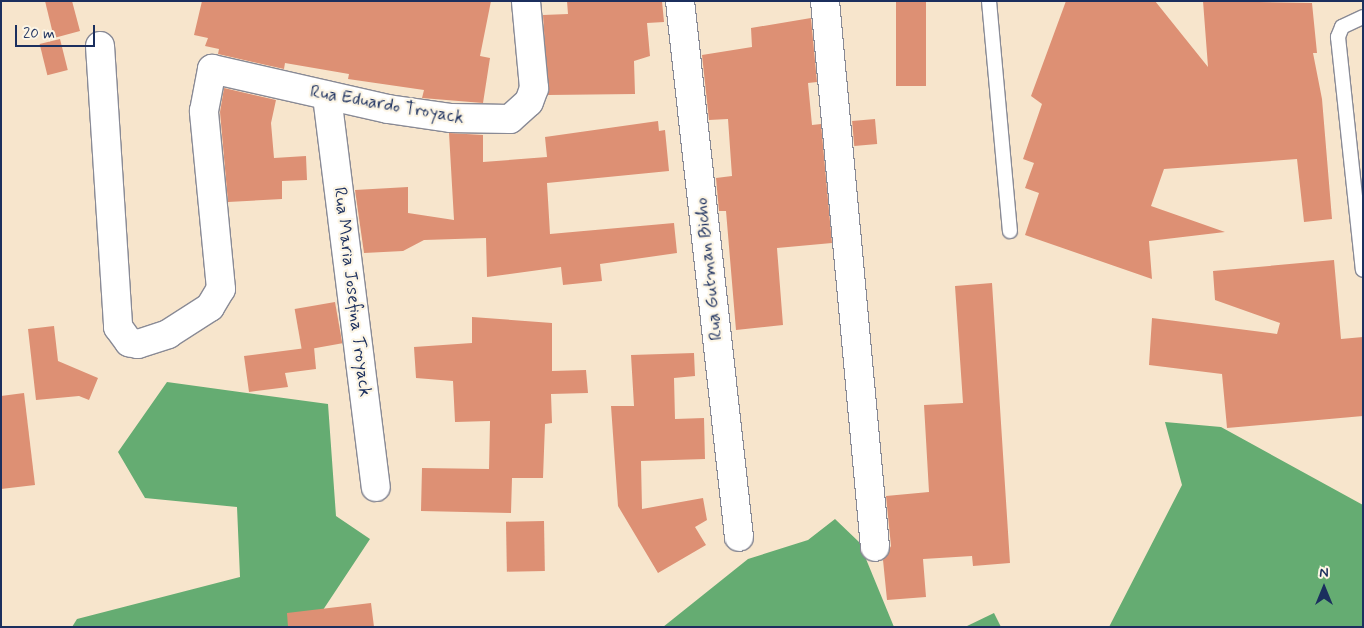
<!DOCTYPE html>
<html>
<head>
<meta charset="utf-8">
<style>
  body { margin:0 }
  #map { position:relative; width:1364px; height:628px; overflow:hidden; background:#f7e5cc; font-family:Mynerve,sans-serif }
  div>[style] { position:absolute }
  .forest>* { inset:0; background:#65ac72 }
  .building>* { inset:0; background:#dd9074; transform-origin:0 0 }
  .roads { filter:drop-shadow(1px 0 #898a95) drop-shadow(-1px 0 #898a95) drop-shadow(0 1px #898a95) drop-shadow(0 -1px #898a95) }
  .lane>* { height:14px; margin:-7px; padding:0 7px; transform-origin:7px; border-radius:7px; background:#fff }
  .street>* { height:28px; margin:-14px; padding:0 14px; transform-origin:14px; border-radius:14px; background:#fff }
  span { translate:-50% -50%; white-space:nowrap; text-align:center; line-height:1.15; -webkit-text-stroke:4.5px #fcf5e5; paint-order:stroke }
  .street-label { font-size:18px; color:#1b2f5e }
  .frame { position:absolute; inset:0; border:2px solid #1b2f5e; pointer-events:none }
  .north { position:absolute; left:1299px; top:563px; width:50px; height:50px; -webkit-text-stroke:4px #fcf5e5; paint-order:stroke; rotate:0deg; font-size:14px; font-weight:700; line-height:20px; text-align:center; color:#1b2f5e }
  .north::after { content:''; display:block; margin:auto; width:18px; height:22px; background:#1b2f5e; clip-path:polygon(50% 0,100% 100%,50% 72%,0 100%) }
  .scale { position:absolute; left:15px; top:25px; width:80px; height:22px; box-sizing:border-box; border:2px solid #1b2f5e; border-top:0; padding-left:6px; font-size:15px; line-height:18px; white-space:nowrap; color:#1b2f5e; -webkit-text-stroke:4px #fcf5e5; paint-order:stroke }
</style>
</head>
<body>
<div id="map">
  <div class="forest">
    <div style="clip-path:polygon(167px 382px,328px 404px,336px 516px,370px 539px,319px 616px,306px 627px,72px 627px,77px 619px,240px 577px,237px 507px,145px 498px,118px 452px)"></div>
    <div style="clip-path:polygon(1165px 422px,1221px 427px,1363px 505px,1363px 627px,1109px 627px,1182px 485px)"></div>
    <div style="clip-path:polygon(835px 519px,859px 542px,894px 627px,663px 627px,748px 559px,808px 540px)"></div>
    <div style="clip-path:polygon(994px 613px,1001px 627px,965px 627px)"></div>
  </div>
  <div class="building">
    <div style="clip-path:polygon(45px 1px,72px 1px,80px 31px,54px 38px)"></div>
    <div style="clip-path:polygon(202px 1px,491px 1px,480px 56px,490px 58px,483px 103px,422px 98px,424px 90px,348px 79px,349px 74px,285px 63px,284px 69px,218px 54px,219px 49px,205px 46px,208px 38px,194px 35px)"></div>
    <div style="clip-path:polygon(567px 1px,662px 1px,664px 22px,647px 23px,650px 56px,634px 61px,635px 94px,548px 95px,543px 15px,568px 14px)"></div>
    <div style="left:896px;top:1px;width:30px;height:85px"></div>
    <div style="clip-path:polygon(1066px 1px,1155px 1px,1208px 67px,1203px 1px,1312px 3px,1317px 53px,1313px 53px,1322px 99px,1332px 219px,1304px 222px,1297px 159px,1164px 169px,1151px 206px,1225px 232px,1149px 241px,1152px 279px,1025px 235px,1039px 193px,1025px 188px,1034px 163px,1023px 159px,1042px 104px,1031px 96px)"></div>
    <div style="clip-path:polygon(811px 18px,817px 82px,808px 83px,812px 125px,821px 124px,832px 243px,777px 248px,783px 325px,736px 330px,726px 211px,719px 211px,716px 178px,732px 176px,728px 119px,709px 120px,702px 55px,752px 47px,751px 28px)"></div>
    <div style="left:60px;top:39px;width:32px;height:21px;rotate:76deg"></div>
    <div style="clip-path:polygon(224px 88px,276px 100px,271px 123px,274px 158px,306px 156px,307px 180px,282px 181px,282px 199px,228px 202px,220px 112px)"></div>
    <div style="left:875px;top:119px;width:25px;height:23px;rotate:85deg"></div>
    <div style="clip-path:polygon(658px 121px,659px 131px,665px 130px,669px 171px,547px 183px,550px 234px,674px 223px,677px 253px,600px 264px,602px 281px,563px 285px,561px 267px,487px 277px,486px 238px,424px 240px,403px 251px,364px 253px,355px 190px,408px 187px,408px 213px,454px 220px,449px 133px,483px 135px,483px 162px,547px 157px,545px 137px)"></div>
    <div style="clip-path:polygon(1334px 260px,1341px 339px,1363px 337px,1363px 416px,1227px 428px,1222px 374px,1149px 365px,1152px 318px,1277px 334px,1280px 323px,1215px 300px,1213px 271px)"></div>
    <div style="clip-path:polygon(992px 283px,1010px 563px,973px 566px,972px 556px,923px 559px,926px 597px,887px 600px,883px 560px,891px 546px,886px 496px,929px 492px,924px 405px,963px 403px,955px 286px)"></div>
    <div style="left:335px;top:302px;width:42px;height:41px;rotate:80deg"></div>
    <div style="clip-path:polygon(472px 317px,552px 323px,552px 371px,586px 370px,588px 393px,551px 394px,552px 423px,545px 424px,543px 478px,512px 478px,511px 513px,421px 511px,422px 468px,489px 469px,490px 421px,455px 422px,453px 381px,416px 378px,414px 347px,472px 343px)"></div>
    <div style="clip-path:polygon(54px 326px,58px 361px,98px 378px,89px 400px,79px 396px,36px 400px,28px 329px)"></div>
    <div style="clip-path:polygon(314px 347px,316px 369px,285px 373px,288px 387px,249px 392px,244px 356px)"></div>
    <div style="clip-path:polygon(694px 353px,695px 376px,674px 378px,675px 419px,704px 418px,705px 459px,641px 461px,642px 509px,703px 498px,707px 520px,695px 527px,706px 545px,658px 573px,618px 506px,611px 406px,634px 406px,631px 355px)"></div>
    <div style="clip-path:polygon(24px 393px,35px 485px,1px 489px,1px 396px)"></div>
    <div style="left:544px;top:521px;width:50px;height:38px;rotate:89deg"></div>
    <div style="clip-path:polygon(371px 603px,374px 627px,288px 627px,287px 613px)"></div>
  </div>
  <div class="roads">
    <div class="lane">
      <div style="left:989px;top:1px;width:231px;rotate:84.8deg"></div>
      <div style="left:1363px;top:17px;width:23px;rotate:155deg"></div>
      <div style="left:1342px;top:27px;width:11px;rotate:112deg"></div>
      <div style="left:1338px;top:37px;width:234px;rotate:83.9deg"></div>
    </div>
    <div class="street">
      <div style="left:680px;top:1px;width:539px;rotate:83.72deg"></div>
      <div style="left:825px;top:1px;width:548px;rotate:84.77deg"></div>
      <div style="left:100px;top:46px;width:282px;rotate:86.3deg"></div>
      <div style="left:118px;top:327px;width:19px;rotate:54deg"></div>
      <div style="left:129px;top:342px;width:9px;rotate:13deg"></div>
      <div style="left:138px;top:344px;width:32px;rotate:-18deg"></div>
      <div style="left:168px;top:334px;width:50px;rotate:-32.7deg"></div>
      <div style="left:210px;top:307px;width:21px;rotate:-59deg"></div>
      <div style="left:221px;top:289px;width:179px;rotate:-95.5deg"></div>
      <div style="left:204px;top:111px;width:43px;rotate:-79.2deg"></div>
      <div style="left:212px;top:69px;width:180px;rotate:12.8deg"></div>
      <div style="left:388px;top:109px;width:64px;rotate:8.1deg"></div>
      <div style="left:451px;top:118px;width:59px;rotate:1deg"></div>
      <div style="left:510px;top:119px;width:25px;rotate:-42deg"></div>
      <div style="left:529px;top:102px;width:15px;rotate:-70deg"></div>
      <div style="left:534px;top:88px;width:87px;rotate:-95.3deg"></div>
      <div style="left:327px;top:96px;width:394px;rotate:82.9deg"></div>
    </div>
  </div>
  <div class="street-label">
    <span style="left:387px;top:105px;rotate:10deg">Rua Eduardo Troyack</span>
    <span style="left:709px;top:269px;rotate:-96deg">Rua Gutman Bicho</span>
    <span style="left:352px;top:292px;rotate:83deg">Rua Maria Josefina Troyack</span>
  </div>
  <div class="frame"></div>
  <div class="north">N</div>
  <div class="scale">20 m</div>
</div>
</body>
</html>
